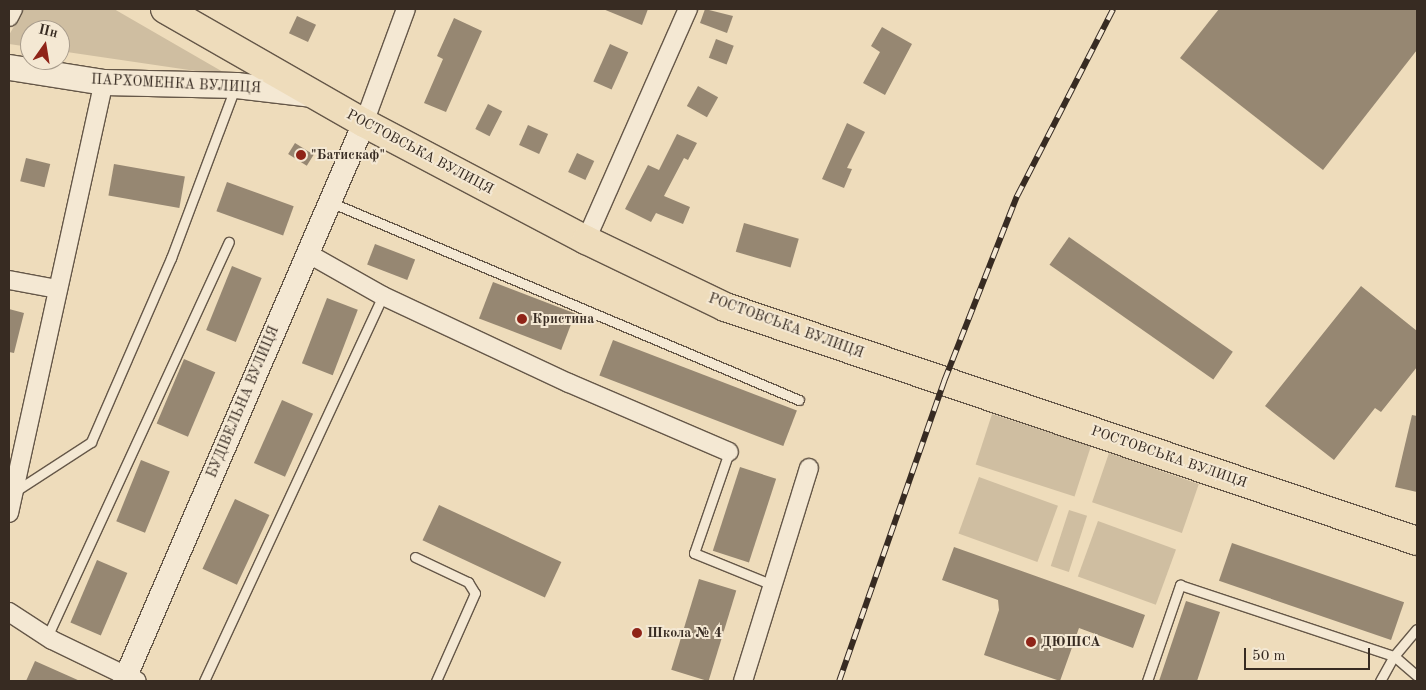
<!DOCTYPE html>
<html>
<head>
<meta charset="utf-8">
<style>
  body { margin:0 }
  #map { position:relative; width:1426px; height:690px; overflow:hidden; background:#eedcbb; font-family:"Old Standard TT",serif }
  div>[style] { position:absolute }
  .green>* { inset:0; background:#cfbea1; transform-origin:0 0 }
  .building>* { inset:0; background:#968772; transform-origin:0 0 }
  .roads { filter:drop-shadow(1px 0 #655748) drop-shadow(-1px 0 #655748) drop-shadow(0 1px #655748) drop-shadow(0 -1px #655748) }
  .service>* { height:9px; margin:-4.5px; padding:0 4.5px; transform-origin:4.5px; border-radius:4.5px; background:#f4e8d3 }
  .minor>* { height:18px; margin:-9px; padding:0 9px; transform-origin:9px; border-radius:9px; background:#f4e8d3 }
  .tertiary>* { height:22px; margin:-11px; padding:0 11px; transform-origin:11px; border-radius:11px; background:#f4e8d3 }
  .secondary>* { height:25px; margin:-12.5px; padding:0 12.5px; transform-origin:12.5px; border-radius:12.5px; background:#f4e8d3 }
  .trunk>* { height:28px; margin:-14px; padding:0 14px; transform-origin:14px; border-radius:14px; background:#eedcbb }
  .rail>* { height:5.5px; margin-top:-2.75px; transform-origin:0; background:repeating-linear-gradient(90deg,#f4e8d3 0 11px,#372b22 0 22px); box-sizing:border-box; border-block:1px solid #372b22 }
  .dots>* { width:14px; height:14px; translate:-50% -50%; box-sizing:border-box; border:2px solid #f4e8d3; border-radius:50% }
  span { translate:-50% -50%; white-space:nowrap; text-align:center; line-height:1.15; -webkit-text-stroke:4px #f4e8d3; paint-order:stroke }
  .street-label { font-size:14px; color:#372b22 }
  .poi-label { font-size:14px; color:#372b22; font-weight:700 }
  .left { translate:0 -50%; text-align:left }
  .frame { position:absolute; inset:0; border:10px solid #372b22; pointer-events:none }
  .north { position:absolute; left:20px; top:20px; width:50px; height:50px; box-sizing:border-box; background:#f4e8d3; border:1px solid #a89c8c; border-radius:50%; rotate:13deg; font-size:14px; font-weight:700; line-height:20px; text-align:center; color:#372b22 }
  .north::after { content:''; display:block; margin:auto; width:18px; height:22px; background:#8f2418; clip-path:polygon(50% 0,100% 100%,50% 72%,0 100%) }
  .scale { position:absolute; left:1244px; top:648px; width:126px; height:22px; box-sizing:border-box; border:2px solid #372b22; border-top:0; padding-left:6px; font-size:15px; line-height:18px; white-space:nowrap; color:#372b22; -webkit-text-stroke:4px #f4e8d3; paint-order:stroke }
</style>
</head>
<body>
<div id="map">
  <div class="green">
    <div style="clip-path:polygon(24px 9px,114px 9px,230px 76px,60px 51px,60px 30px,30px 30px,30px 47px,9px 44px,9px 35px)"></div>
    <div style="left:992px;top:414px;width:104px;height:53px;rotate:18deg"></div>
    <div style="left:1109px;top:453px;width:95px;height:52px;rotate:19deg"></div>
    <div style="left:979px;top:477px;width:84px;height:60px;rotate:20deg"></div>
    <div style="left:1069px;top:510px;width:19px;height:59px;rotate:18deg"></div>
    <div style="left:1098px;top:521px;width:83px;height:59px;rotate:20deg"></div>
  </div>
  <div class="building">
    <div style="clip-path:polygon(603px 9px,648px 9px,642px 25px)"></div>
    <div style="clip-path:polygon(705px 9px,733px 16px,727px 33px,700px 23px)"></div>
    <div style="clip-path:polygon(1219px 9px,1417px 9px,1417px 50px,1323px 170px,1180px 58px)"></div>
    <div style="left:297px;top:16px;width:21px;height:19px;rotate:25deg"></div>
    <div style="clip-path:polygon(454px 18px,482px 31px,446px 112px,424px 103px,443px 59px,437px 56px)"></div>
    <div style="clip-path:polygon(882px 27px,912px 44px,885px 95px,863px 83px,880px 52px,871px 46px)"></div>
    <div style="left:716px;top:39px;width:19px;height:20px;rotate:21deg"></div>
    <div style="left:610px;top:44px;width:20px;height:41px;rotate:24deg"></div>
    <div style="left:698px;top:86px;width:23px;height:23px;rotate:29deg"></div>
    <div style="left:488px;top:104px;width:16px;height:28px;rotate:27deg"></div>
    <div style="clip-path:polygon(847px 123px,865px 132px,847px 168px,852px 169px,844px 188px,822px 179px)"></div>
    <div style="left:528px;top:125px;width:22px;height:22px;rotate:24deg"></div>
    <div style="clip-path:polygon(677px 134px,697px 143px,688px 160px,684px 158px,664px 196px,690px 207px,683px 224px,656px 213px,651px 222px,625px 209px,648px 165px,659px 170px)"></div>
    <div style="left:295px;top:143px;width:22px;height:13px;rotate:32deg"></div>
    <div style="left:577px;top:153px;width:19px;height:21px;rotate:25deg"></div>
    <div style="left:26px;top:158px;width:25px;height:24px;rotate:14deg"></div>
    <div style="left:114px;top:164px;width:72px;height:32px;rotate:10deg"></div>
    <div style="left:227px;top:182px;width:71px;height:31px;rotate:20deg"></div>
    <div style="left:744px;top:223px;width:57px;height:30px;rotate:16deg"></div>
    <div style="left:1069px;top:237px;width:200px;height:34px;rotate:35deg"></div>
    <div style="left:375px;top:244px;width:43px;height:22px;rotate:21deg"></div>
    <div style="left:232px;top:266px;width:32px;height:69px;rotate:22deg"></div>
    <div style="left:493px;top:282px;width:88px;height:39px;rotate:21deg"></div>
    <div style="clip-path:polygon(1361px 286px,1417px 331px,1417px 367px,1381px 412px,1375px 408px,1334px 460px,1265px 406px)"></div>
    <div style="left:327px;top:298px;width:33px;height:70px;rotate:21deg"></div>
    <div style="clip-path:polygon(9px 309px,24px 313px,14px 353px,9px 352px)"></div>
    <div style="left:613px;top:340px;width:197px;height:38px;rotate:21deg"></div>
    <div style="left:184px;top:359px;width:34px;height:70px;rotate:23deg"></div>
    <div style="left:282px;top:400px;width:34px;height:69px;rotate:24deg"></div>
    <div style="clip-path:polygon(1412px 415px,1417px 416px,1417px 492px,1395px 487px)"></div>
    <div style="left:141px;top:460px;width:31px;height:66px;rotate:22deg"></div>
    <div style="left:740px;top:467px;width:38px;height:88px;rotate:18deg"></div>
    <div style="left:235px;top:499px;width:38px;height:77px;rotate:25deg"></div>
    <div style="left:439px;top:505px;width:135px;height:39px;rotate:25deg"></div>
    <div style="left:1232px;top:543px;width:182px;height:40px;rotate:19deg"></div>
    <div style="clip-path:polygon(954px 547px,1145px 615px,1133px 648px,1079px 628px,1060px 681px,984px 655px,999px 610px,998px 600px,942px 580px)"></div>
    <div style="left:97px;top:560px;width:33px;height:68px;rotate:23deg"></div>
    <div style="left:699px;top:579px;width:39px;height:95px;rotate:17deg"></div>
    <div style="clip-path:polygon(1186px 601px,1220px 612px,1197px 681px,1159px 681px)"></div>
    <div style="clip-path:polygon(35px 661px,80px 681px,26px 681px)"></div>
  </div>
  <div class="roads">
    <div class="service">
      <div style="left:330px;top:202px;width:509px;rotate:22.89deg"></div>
      <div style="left:729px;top:452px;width:107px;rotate:109.1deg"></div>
      <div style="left:694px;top:553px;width:85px;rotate:22.1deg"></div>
      <div style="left:14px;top:492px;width:92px;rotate:-33deg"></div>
      <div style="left:91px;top:442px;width:201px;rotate:-66.5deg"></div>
      <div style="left:171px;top:258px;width:182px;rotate:-69.4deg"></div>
      <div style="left:415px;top:557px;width:59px;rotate:25.3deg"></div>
      <div style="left:468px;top:582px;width:13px;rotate:58deg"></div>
      <div style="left:475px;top:593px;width:96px;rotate:113.9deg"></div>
      <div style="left:47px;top:637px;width:435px;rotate:-65.3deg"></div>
      <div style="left:204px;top:681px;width:425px;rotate:-65.1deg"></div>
      <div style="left:1147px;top:681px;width:102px;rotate:-71deg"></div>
      <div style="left:1180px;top:585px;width:225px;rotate:18.4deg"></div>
      <div style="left:1394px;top:656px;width:35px;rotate:-50deg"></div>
      <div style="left:1380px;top:681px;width:29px;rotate:-61deg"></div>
      <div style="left:1394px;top:656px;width:30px;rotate:41deg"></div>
    </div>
    <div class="minor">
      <div style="left:9px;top:17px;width:9px;rotate:-63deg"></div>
      <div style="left:364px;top:123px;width:121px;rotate:-69.8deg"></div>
      <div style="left:586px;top:240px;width:253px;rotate:-66.2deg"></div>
      <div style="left:307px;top:253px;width:87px;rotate:29.5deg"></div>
      <div style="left:383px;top:296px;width:205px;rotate:25.1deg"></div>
      <div style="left:569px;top:383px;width:174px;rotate:23.3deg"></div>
      <div style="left:9px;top:280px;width:49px;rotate:10.6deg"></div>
      <div style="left:9px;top:513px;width:441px;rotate:-77.6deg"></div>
      <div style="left:9px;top:612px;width:51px;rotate:33.1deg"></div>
      <div style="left:52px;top:640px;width:94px;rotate:25.8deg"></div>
      <div style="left:743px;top:681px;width:223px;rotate:-72.8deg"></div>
    </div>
    <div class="tertiary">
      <div style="left:124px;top:681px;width:607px;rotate:-66.73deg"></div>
    </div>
    <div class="secondary">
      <div style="left:9px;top:67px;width:96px;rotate:9deg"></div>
      <div style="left:104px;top:82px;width:132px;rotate:1.3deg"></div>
      <div style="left:236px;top:85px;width:77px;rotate:6.8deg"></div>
    </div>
    <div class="trunk">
      <div style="left:165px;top:9px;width:229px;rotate:29.8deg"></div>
      <div style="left:364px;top:123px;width:251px;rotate:27.8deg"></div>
      <div style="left:586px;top:240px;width:154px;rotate:25.7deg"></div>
      <div style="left:725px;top:307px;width:730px;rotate:18.68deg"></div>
    </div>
  </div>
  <div class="rail">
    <div style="left:839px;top:681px;width:318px;rotate:-70.7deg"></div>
    <div style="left:944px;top:381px;width:199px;rotate:-68.5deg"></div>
    <div style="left:1017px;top:196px;width:210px;rotate:-62.8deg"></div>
  </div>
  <div class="dots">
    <div style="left:301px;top:155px;background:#8f2418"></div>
    <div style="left:522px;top:319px;background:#8f2418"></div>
    <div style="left:637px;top:633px;background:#8f2418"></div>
    <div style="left:1031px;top:642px;background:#8f2418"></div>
  </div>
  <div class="street-label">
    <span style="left:176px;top:84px;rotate:3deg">ПАРХОМЕНКА ВУЛИЦЯ</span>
    <span style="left:420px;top:152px;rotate:28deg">РОСТОВСЬКА ВУЛИЦЯ</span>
    <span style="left:786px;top:326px;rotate:20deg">РОСТОВСЬКА ВУЛИЦЯ</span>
    <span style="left:243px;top:402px;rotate:-67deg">БУДІВЕЛЬНА ВУЛИЦЯ</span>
    <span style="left:1169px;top:457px;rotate:19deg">РОСТОВСЬКА ВУЛИЦЯ</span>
  </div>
  <div class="poi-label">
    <span class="left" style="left:311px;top:155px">"Батискаф"</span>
    <span class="left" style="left:532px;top:319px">Кристина</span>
    <span class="left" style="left:647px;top:633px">Школа № 4</span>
    <span class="left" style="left:1041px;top:642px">ДЮШСА</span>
  </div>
  <div class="frame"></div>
  <div class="north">Пн</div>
  <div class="scale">50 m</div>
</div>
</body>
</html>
